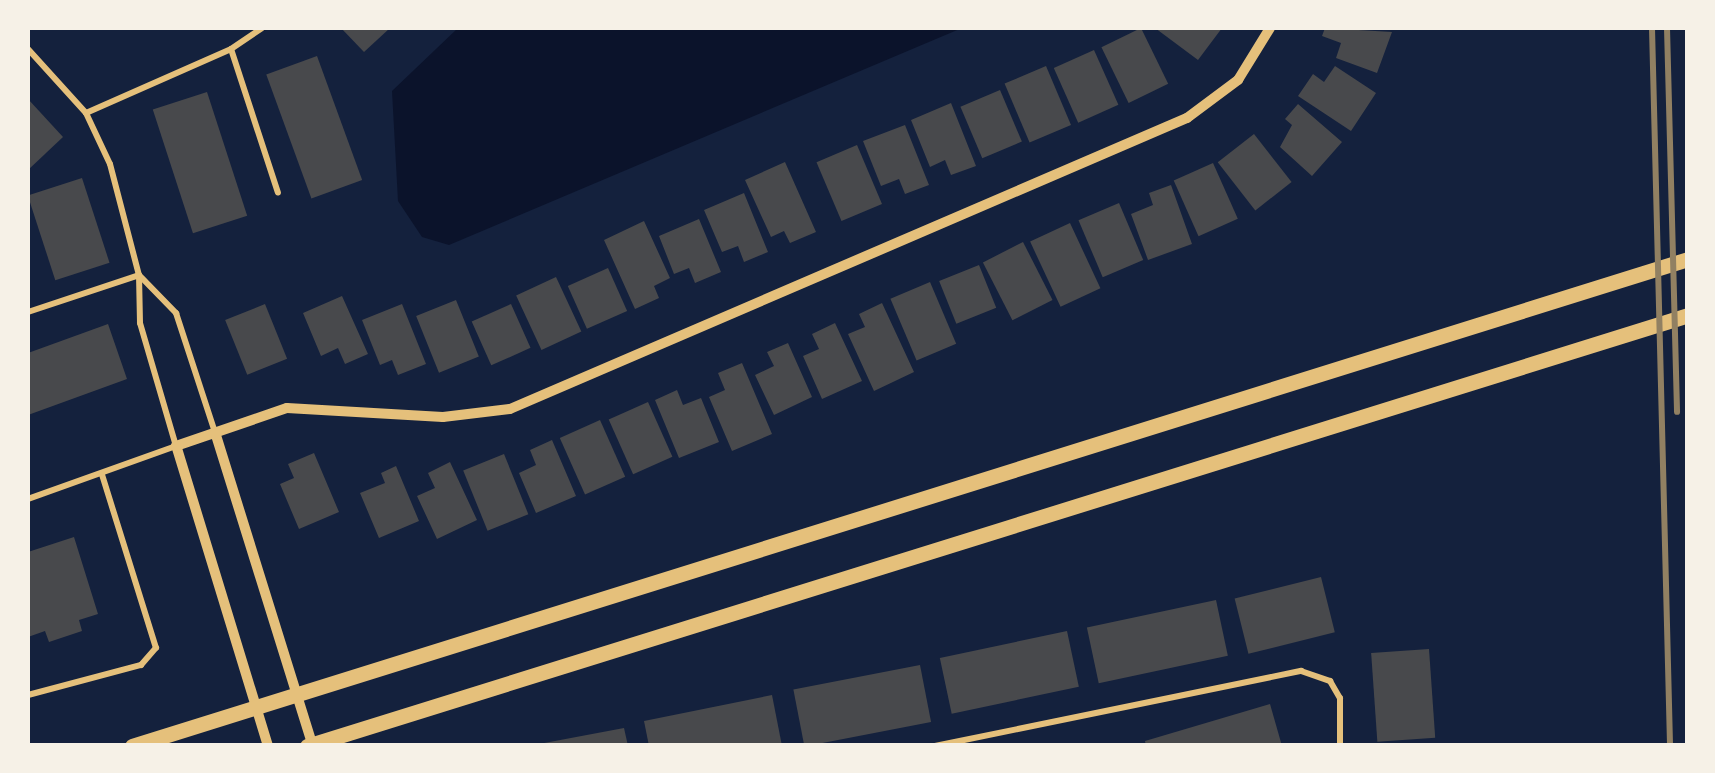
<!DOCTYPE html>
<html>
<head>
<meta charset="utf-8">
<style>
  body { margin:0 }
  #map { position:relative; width:1715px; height:773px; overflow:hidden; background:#14213d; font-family:"Noto Sans",sans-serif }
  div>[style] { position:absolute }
  .water>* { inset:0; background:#0b132b }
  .building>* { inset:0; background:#48494c; transform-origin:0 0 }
  .service>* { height:6px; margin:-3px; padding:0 3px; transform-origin:3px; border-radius:3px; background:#e5c07b }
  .minor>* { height:10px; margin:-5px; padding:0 5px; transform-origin:5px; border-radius:5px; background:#e5c07b }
  .secondary>* { height:15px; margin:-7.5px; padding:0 7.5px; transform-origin:7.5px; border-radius:7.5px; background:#e5c07b }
  .rail>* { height:6px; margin:-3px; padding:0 3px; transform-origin:3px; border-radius:3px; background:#918062 }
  span { translate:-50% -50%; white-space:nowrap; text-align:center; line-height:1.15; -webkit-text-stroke:8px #f6f1e7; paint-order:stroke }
  .frame { position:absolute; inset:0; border:30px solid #f6f1e7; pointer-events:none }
</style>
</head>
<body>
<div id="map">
  <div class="water">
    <div style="clip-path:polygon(458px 28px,962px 28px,449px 245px,422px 237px,398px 201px,392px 91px)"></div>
  </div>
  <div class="building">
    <div style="clip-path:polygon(341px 28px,390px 28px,364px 52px)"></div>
    <div style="left:1141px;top:28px;width:62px;height:44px;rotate:64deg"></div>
    <div style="clip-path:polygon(1155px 28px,1222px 28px,1198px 60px)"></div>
    <div style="clip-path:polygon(1325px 28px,1392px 32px,1377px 73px,1336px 58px,1341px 43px,1322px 36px)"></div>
    <div style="left:1094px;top:50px;width:60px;height:44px;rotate:66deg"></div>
    <div style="left:317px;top:56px;width:132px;height:54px;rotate:70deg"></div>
    <div style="left:1046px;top:66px;width:64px;height:45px;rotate:67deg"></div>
    <div style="clip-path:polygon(1335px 66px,1376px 93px,1351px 131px,1298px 96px,1313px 74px,1324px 82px)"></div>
    <div style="left:1000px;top:90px;width:56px;height:43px;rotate:67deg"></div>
    <div style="left:207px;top:92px;width:130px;height:57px;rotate:72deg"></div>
    <div style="clip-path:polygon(28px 99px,63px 137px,28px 170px)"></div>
    <div style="clip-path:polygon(951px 103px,976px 166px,951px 175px,945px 160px,930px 167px,911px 120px)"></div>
    <div style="clip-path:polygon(1298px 104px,1342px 142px,1312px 176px,1280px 147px,1292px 125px,1285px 119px)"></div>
    <div style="clip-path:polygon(905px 125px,929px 185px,905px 194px,899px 179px,881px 186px,863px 141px)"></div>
    <div style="left:1254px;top:134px;width:61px;height:46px;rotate:52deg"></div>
    <div style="left:857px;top:145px;width:64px;height:44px;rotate:67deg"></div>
    <div style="clip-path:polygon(785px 162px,816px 232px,790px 243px,784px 231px,771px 237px,745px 180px)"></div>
    <div style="left:1213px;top:163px;width:61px;height:43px;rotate:66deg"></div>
    <div style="left:82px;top:178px;width:89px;height:57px;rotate:72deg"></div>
    <div style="clip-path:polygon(1171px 185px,1192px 244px,1148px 260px,1131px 214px,1153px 205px,1149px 193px)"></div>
    <div style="clip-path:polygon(744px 193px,768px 252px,744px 262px,738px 246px,722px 252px,704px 210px)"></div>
    <div style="left:1119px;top:203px;width:62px;height:44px;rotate:67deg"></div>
    <div style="clip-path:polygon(699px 219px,721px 272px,695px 283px,689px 268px,674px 274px,659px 236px)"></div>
    <div style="clip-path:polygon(644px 221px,670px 278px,654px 286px,659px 298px,635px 309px,604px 240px)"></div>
    <div style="left:1070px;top:223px;width:72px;height:44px;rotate:65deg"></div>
    <div style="left:1023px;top:242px;width:65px;height:45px;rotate:63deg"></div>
    <div style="left:979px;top:265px;width:46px;height:43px;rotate:68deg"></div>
    <div style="left:608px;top:268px;width:47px;height:44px;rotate:66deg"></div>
    <div style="left:556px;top:277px;width:60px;height:44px;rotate:65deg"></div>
    <div style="left:930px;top:282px;width:67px;height:43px;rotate:67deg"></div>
    <div style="clip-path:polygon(342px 296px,368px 354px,345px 364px,338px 348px,321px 356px,303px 313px)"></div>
    <div style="left:456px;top:300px;width:61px;height:43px;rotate:68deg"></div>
    <div style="clip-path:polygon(882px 303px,914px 372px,874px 391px,848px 334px,865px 327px,859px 314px)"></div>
    <div style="left:265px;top:304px;width:59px;height:43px;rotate:68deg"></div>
    <div style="clip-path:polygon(402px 304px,426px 364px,398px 375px,392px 360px,380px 365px,362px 320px)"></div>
    <div style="left:511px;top:304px;width:48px;height:43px;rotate:66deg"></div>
    <div style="clip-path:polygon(835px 323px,862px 381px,822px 399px,803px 356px,819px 349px,812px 334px)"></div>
    <div style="clip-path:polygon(108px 324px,127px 379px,28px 415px,28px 353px)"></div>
    <div style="clip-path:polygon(788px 343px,812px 397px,774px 415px,755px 375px,774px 366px,767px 352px)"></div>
    <div style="clip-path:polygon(742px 363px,772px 434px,732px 451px,709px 397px,725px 390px,718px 373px)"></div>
    <div style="clip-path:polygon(677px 390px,683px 405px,701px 398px,719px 442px,679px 458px,655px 400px)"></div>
    <div style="left:648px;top:402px;width:60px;height:43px;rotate:66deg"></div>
    <div style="left:600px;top:420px;width:62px;height:44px;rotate:66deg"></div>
    <div style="clip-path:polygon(552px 440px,576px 496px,536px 513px,519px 473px,536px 465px,530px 450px)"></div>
    <div style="clip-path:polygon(314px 453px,339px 512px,299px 529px,280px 484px,294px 478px,288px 464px)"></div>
    <div style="left:504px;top:454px;width:65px;height:44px;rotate:68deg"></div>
    <div style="clip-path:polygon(450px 462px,477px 520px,437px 539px,417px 496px,435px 488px,428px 473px)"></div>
    <div style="clip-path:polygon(396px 466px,419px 521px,379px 538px,360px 493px,385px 483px,381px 473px)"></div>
    <div style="clip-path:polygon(74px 537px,98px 614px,79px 620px,82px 631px,49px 642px,45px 631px,28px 637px,28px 552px)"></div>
    <div style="left:1321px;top:577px;width:57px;height:89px;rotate:76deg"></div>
    <div style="left:1216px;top:600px;width:57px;height:132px;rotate:78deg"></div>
    <div style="left:1067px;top:631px;width:57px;height:130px;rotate:78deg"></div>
    <div style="left:1429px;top:649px;width:89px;height:58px;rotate:86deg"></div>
    <div style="left:920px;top:665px;width:58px;height:129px;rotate:79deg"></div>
    <div style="clip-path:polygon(772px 695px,782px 746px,649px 746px,644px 721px)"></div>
    <div style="clip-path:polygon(1270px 704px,1282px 746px,1146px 746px,1145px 741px)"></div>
    <div style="clip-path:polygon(624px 728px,628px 746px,539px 746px,539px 744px)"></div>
  </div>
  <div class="service">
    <div style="left:28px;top:49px;width:86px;rotate:47.8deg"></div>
    <div style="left:86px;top:113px;width:56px;rotate:64.8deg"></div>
    <div style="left:110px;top:164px;width:115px;rotate:75.4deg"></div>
    <div style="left:139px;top:275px;width:48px;rotate:88.8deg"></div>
    <div style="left:140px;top:323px;width:128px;rotate:73.7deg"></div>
    <div style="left:176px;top:446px;width:157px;rotate:160.3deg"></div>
    <div style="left:231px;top:49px;width:151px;rotate:71.9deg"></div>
    <div style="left:86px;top:113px;width:158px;rotate:-23.8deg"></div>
    <div style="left:231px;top:49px;width:37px;rotate:-34deg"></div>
    <div style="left:140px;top:276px;width:52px;rotate:45.8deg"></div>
    <div style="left:176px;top:313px;width:125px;rotate:71.9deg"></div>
    <div style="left:28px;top:312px;width:117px;rotate:-18.4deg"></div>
    <div style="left:28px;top:695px;width:117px;rotate:-14.9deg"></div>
    <div style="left:141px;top:665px;width:23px;rotate:-49deg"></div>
    <div style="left:156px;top:648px;width:181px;rotate:-107.3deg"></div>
    <div style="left:935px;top:746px;width:374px;rotate:-11.6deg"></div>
    <div style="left:1301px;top:671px;width:31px;rotate:19deg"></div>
    <div style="left:1330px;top:681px;width:20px;rotate:60deg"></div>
    <div style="left:1340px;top:698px;width:48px;rotate:90deg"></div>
  </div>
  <div class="minor">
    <div style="left:215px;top:432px;width:329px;rotate:72.7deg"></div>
    <div style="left:268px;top:746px;width:314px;rotate:-107deg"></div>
    <div style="left:176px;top:446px;width:117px;rotate:-18.9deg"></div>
    <div style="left:287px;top:408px;width:156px;rotate:3.3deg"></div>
    <div style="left:443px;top:417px;width:67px;rotate:-6.8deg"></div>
    <div style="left:510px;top:409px;width:737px;rotate:-23.26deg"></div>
    <div style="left:1187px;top:118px;width:64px;rotate:-36.7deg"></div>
    <div style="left:1238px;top:80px;width:61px;rotate:-58.4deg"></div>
  </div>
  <div class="secondary">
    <div style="left:132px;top:746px;width:1630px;rotate:-17.38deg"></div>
    <div style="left:307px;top:746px;width:1447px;rotate:-17.33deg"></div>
  </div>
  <div class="rail">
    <div style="left:1652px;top:28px;width:718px;rotate:88.56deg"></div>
    <div style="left:1667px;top:28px;width:384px;rotate:88.5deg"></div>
  </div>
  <div class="frame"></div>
</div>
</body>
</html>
